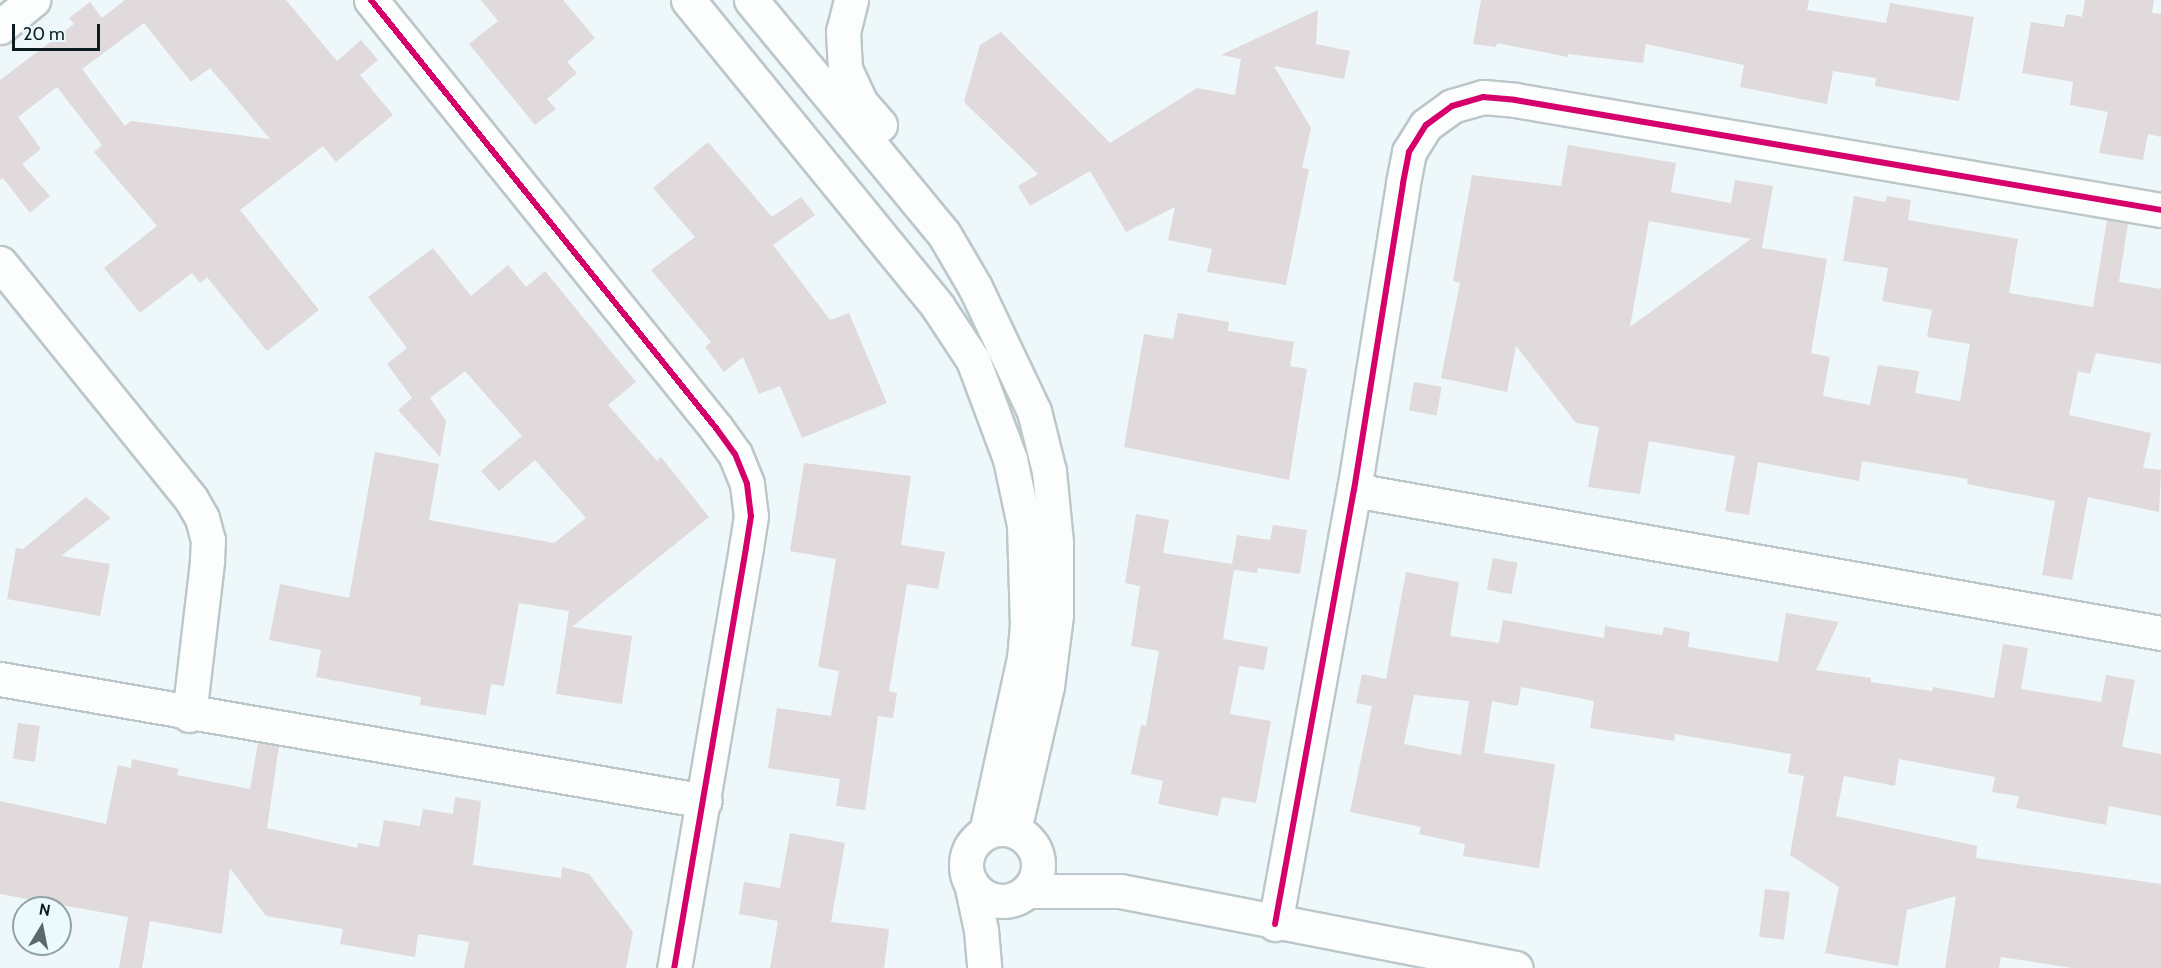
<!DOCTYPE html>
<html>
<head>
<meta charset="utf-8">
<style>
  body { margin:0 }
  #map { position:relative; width:2161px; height:968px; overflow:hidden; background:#eef7f9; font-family:Cabin,sans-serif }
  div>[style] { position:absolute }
  .building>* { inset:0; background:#e0dadd; transform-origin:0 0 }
  .roads { filter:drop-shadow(2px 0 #bcc7c9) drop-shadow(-2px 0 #bcc7c9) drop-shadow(0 2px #bcc7c9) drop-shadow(0 -2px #bcc7c9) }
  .minor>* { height:33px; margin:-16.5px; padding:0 16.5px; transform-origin:16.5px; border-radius:16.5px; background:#fcfefe }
  .minor>.ring { margin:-16.5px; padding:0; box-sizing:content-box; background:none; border:33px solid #fcfefe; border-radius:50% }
  .cycleway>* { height:6px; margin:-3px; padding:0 3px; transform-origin:3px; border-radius:3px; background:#d6006c }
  span { translate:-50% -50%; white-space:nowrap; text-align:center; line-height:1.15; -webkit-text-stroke:4.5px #eafafd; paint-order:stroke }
  .north { position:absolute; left:12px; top:896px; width:60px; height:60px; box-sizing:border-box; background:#eafafd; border:2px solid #92a1a4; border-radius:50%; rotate:10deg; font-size:16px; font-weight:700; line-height:24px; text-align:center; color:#0d1c1f }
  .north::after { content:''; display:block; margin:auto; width:21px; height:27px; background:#5c696b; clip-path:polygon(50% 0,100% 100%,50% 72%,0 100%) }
  .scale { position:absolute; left:12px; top:24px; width:88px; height:27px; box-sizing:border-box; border:3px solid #0d1c1f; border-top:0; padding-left:8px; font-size:18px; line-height:21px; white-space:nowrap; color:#0d1c1f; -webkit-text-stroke:4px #eafafd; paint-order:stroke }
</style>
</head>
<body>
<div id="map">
  <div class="building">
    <div style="clip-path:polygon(evenodd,125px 0,286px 0,337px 61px,361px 40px,378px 60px,360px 75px,393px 115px,336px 162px,323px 146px,240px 210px,319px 310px,267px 351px,207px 277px,200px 283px,192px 273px,140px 313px,104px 268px,157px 226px,94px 152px,102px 145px,57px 87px,18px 117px,41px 149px,22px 164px,50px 196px,30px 213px,3px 178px,0 180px,0 80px,74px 24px,69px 18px,90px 2px,102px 18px,125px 0,144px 23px,191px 82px,210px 68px,270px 139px,131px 121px,125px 126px,82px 69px,144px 23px)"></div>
    <div style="clip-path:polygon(481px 0,563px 0,595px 38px,567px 62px,577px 73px,547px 99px,556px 109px,535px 125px,469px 44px,498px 21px)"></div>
    <div style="clip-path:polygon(1481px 0,1809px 0,1807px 10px,1886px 23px,1890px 3px,1974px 17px,1959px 101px,1875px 86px,1876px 78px,1833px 71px,1827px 104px,1740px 87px,1744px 65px,1646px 44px,1643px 63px,1568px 54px,1568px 57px,1497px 43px,1496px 47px,1473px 44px)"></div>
    <div style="clip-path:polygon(2085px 0,2154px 0,2152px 13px,2161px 14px,2161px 137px,2148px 134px,2143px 160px,2099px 153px,2108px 112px,2070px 105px,2073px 82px,2022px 73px,2031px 22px,2064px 27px,2066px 14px,2082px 17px)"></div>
    <div style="clip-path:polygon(1318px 10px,1316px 44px,1350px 51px,1344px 79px,1274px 66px,1311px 128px,1302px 168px,1309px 169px,1286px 285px,1207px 272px,1212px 249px,1168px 240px,1175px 207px,1126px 232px,1090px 171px,1030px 206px,1018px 186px,1038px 174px,964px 102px,980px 45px,1001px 32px,1110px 143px,1197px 88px,1235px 95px,1241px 59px,1221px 55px)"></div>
    <div style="clip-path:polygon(708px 142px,772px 217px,801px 197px,815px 215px,773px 245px,830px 320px,849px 313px,887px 403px,802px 438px,780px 386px,759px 394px,743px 357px,724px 372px,705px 347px,711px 342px,651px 270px,695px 237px,653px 188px)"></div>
    <div style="clip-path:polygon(evenodd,1568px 145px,1676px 163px,1671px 192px,1731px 203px,1735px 180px,1773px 186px,1762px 248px,1827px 259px,1811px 353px,1830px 357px,1823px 396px,1870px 405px,1878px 365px,1919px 371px,1915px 393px,1960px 401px,1970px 344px,1927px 337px,1932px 310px,1882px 301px,1888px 268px,1843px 261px,1854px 196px,1885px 202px,1887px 196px,1911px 200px,1908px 220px,2018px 239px,2009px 293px,2093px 307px,2107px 220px,2128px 223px,2119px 282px,2161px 289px,2161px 364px,2096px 353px,2090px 374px,2078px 371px,2069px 415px,2151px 433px,2143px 468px,2161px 470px,2159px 512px,2088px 497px,2072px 580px,2042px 575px,2055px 501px,1967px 484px,1968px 479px,1862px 461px,1859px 481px,1758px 462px,1749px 515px,1725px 511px,1735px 456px,1649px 441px,1640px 494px,1588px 487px,1599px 427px,1576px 423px,1516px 346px,1507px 392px,1441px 378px,1460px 283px,1453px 281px,1472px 175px,1561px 186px,1568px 145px,1649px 221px,1751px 239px,1630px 327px,1649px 221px)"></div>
    <div style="clip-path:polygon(433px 248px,471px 296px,508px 265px,526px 287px,545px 271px,636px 382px,608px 405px,657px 461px,661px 457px,709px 517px,572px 627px,632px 636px,622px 704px,556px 694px,569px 611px,519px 603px,504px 686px,491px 684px,486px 715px,420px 705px,421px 697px,316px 677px,321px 650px,269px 640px,280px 584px,349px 598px,375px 452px,439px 464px,429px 520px,554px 543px,586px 518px,535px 460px,499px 491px,481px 471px,522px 436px,465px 371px,430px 398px,446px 421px,440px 457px,398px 410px,412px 398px,387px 364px,407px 348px,368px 297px)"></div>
    <div style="clip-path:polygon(1178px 313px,1229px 322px,1228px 331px,1294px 342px,1290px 366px,1307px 369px,1289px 480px,1124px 447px,1144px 334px,1173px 339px)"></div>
    <div style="left:1414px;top:382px;width:28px;height:29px;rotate:10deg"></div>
    <div style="clip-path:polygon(804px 463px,911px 476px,901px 545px,945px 552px,938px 589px,907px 584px,889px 691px,897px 693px,893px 718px,878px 716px,865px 810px,836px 806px,840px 779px,768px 768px,777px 708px,831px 716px,839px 671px,818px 667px,836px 559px,790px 551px)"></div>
    <div style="clip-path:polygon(86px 497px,111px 518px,61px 556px,110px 564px,100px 616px,7px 599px,16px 548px,23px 549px)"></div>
    <div style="clip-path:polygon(1136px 514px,1169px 520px,1163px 553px,1232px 564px,1237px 535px,1270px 540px,1273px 525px,1307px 530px,1300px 574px,1258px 568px,1257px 573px,1234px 570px,1223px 639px,1268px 647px,1264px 670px,1239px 666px,1230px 714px,1271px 721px,1256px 803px,1222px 797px,1218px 816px,1158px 804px,1163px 781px,1131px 774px,1141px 725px,1146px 726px,1159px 651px,1131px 646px,1140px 586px,1125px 583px)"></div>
    <div style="left:1493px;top:558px;width:25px;height:32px;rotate:11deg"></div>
    <div style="clip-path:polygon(evenodd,1406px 572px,1459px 582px,1450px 636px,1499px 643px,1503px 620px,1604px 638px,1605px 626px,1662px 635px,1664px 627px,1690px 632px,1688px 647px,1778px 662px,1786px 613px,1839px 622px,1816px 670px,1871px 678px,1871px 682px,1932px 691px,1933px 687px,1994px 698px,2003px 644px,2028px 648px,2021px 689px,2101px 702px,2106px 675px,2135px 680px,2122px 747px,2161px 754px,2161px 816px,2109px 806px,2106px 825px,2016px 808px,2019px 796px,1992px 792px,1995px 777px,1899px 759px,1895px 786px,1844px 776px,1836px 816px,1977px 846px,1976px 858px,2161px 884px,2161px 968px,2072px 968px,2001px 957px,1999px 968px,1945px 968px,1956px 896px,1907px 910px,1898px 966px,1825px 953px,1839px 887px,1790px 855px,1804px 776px,1788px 773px,1791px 754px,1675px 734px,1674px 741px,1590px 728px,1594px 701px,1521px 687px,1518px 706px,1492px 701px,1484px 753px,1555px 764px,1539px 868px,1463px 856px,1465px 844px,1419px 834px,1421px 827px,1350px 812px,1372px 706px,1356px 703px,1362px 674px,1386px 679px,1406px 572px,1414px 695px,1469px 701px,1461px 755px,1404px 744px,1414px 695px)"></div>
    <div style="left:18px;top:723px;width:22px;height:36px;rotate:8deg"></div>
    <div style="clip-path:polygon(258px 743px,279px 746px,267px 828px,357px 848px,358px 843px,379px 847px,384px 820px,420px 826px,423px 809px,453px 814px,455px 797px,481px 801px,473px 865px,561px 878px,562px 867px,589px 874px,633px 932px,626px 968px,464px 968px,469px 942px,418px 934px,415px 957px,340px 944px,343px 929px,266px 916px,230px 868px,222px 934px,150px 921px,142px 968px,119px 968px,128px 917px,0 894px,0 801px,106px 824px,118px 765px,131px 768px,132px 759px,179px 769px,177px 775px,250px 789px)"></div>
    <div style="clip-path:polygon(790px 833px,845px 843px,831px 922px,889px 929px,884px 968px,770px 968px,778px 921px,739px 914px,744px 882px,780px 888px)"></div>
    <div style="left:1765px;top:889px;width:25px;height:48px;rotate:7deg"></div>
  </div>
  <div class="roads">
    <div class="minor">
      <div style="left:371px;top:0;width:550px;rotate:51.13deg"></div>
      <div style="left:716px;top:428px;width:32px;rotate:54deg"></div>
      <div style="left:735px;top:454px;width:32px;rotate:68deg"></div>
      <div style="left:747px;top:484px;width:32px;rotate:83deg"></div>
      <div style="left:751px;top:516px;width:32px;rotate:99deg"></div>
      <div style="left:746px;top:548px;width:426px;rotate:99.7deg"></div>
      <div style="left:688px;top:0;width:396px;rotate:50.8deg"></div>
      <div style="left:938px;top:307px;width:64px;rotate:56.6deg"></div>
      <div style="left:973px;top:360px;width:106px;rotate:69.5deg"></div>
      <div style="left:1010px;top:459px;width:67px;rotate:78deg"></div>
      <div style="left:1024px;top:525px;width:100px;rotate:88.3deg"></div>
      <div style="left:1027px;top:625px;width:33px;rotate:95deg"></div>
      <div style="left:1024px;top:658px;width:178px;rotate:102.3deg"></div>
      <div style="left:751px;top:0;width:303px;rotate:50.5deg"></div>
      <div style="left:944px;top:234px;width:61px;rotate:59.7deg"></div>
      <div style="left:975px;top:287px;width:137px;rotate:64.6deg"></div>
      <div style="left:1034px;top:411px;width:62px;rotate:76deg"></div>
      <div style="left:1049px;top:471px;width:72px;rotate:84.4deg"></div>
      <div style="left:1056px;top:543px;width:72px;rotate:90deg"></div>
      <div style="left:1056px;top:615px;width:72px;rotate:97.2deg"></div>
      <div style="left:1047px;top:686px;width:148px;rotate:102.9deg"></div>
      <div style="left:851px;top:0;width:32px;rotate:104deg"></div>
      <div style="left:843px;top:31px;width:38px;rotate:87deg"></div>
      <div style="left:845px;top:69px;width:38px;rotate:65deg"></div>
      <div style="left:861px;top:103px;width:29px;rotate:49deg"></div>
      <div style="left:0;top:27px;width:43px;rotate:-39.3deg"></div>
      <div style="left:0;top:263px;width:304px;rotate:51deg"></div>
      <div style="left:191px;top:499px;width:22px;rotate:60deg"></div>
      <div style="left:202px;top:518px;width:23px;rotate:75deg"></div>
      <div style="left:208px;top:540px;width:22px;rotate:93deg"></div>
      <div style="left:207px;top:562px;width:154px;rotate:96.7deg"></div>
      <div style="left:1354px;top:490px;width:820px;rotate:10.05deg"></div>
      <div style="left:0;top:679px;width:715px;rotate:9.82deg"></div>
      <div class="ring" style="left:966px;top:829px;width:39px;height:39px"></div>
      <div style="left:971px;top:883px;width:48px;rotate:78deg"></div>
      <div style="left:981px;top:930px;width:38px;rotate:85deg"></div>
      <div style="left:1028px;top:891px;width:92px"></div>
      <div style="left:1120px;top:891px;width:403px;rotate:11deg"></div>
      <div style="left:1275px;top:924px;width:441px;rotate:-79.7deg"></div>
      <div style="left:1354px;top:490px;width:311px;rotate:-80.9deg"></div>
      <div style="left:1403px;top:183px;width:32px;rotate:-79deg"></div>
      <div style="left:1409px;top:152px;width:32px;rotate:-58deg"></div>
      <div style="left:1426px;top:125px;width:32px;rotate:-36deg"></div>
      <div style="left:1452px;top:106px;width:32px;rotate:-16deg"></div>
      <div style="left:1483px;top:97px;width:32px;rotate:5deg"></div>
      <div style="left:1515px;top:100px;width:655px;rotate:9.66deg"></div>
    </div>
  </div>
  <div class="cycleway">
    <div style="left:371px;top:0;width:550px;rotate:51.13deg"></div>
    <div style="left:716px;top:428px;width:32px;rotate:54deg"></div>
    <div style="left:735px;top:454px;width:32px;rotate:68deg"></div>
    <div style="left:747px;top:484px;width:32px;rotate:83deg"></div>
    <div style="left:751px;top:516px;width:32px;rotate:99deg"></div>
    <div style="left:746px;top:548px;width:426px;rotate:99.7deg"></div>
    <div style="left:1275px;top:924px;width:441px;rotate:-79.7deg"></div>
    <div style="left:1354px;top:490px;width:311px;rotate:-80.9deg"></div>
    <div style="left:1403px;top:183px;width:32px;rotate:-79deg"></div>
    <div style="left:1409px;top:152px;width:32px;rotate:-58deg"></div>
    <div style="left:1426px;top:125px;width:32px;rotate:-36deg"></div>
    <div style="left:1452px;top:106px;width:32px;rotate:-16deg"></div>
    <div style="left:1483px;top:97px;width:32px;rotate:5deg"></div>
    <div style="left:1515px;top:100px;width:655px;rotate:9.66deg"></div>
  </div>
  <div class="north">N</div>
  <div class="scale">20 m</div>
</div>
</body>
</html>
